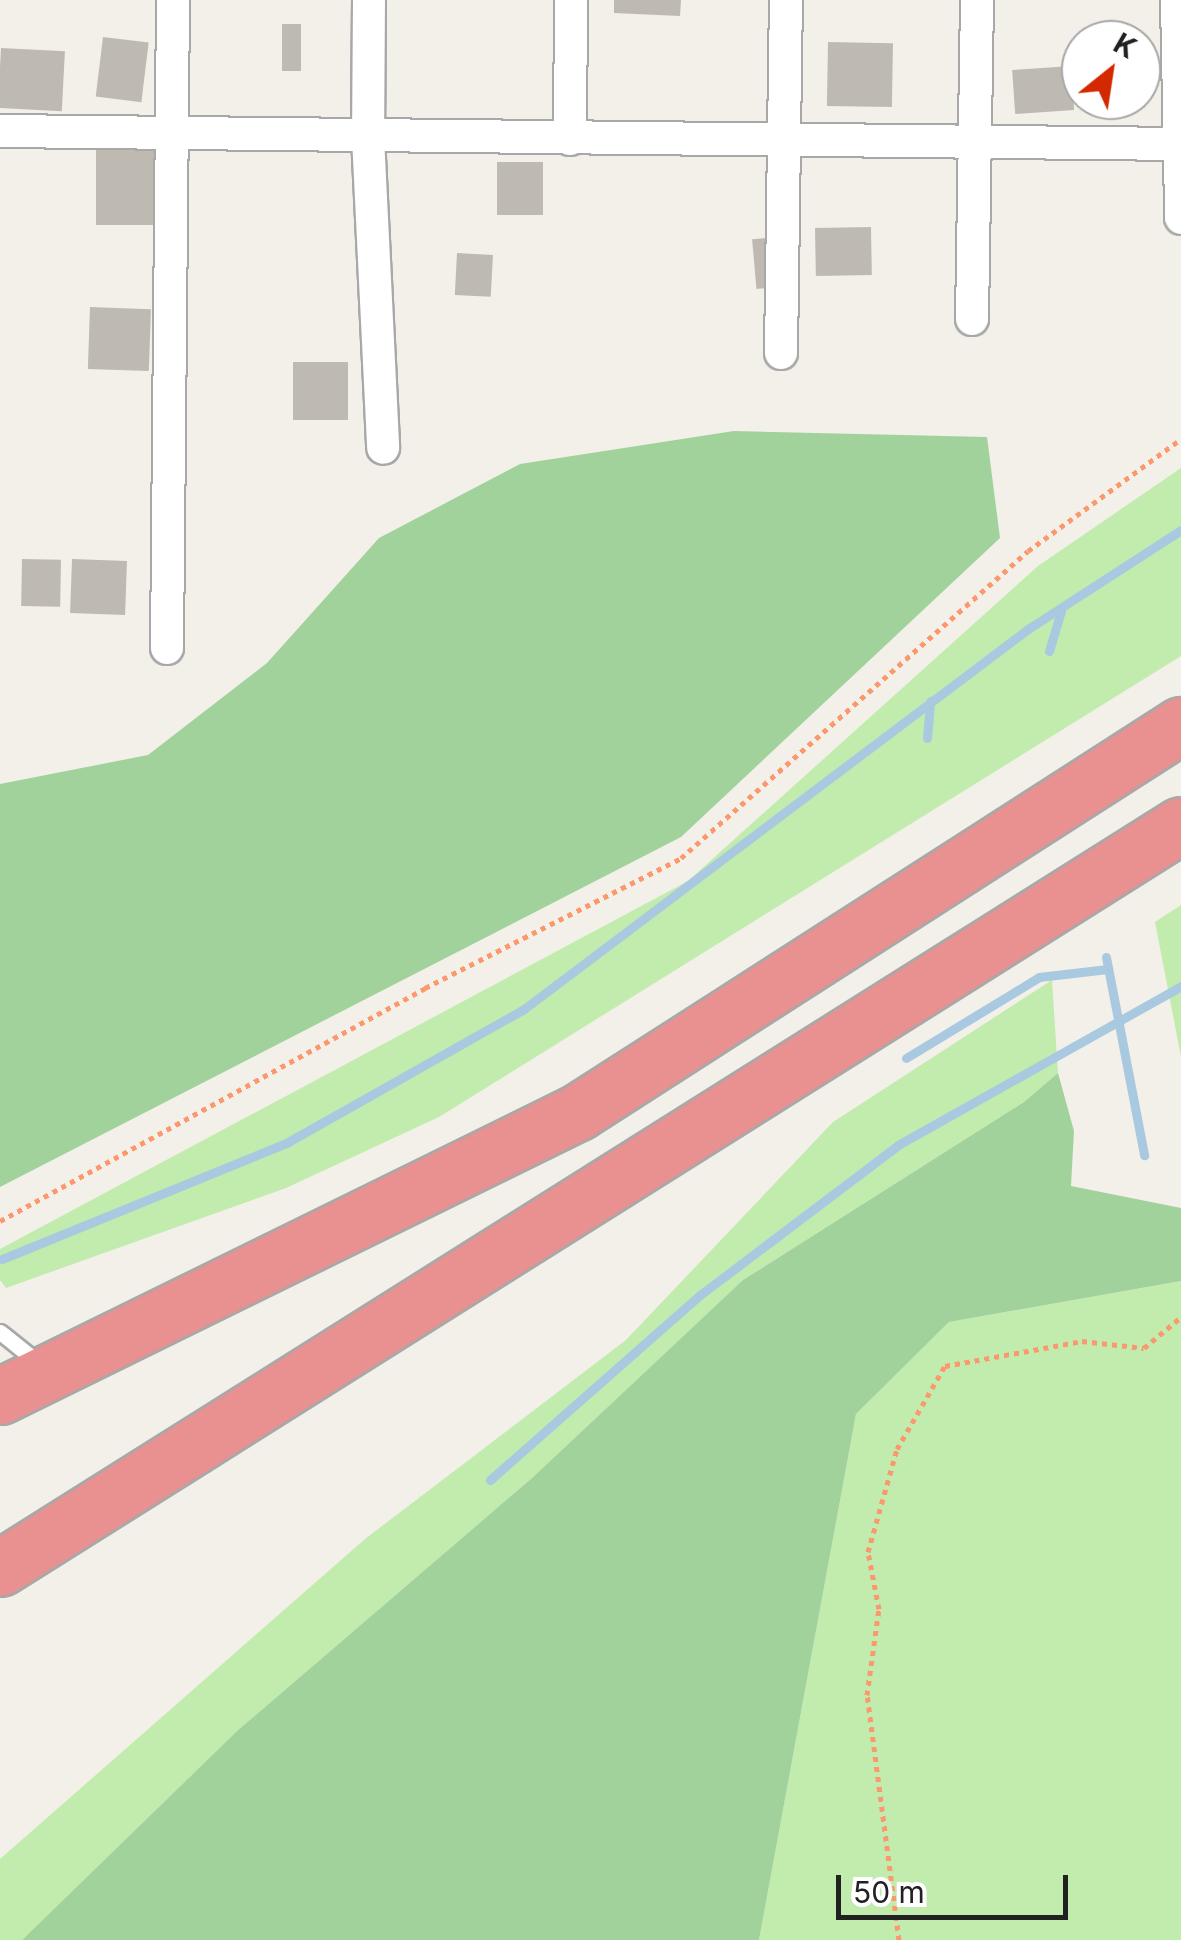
<!DOCTYPE html>
<html>
<head>
<meta charset="utf-8">
<style>
  body { margin:0 }
  #map { position:relative; width:1181px; height:1940px; overflow:hidden; background:#f2f0e8; font-family:Inter,sans-serif }
  div>[style] { position:absolute }
  .grass>* { inset:0; background:#c1ecae }
  .forest>* { inset:0; background:#a2d29c }
  .stream>* { height:9px; margin:-4.5px; padding:0 4.5px; transform-origin:4.5px; border-radius:4.5px; background:#a8c9e0 }
  .building>* { inset:0; background:#bfbab1; transform-origin:0 0 }
  .path>* { height:5px; margin-top:-2.5px; transform-origin:0; background:repeating-linear-gradient(90deg,#fc986e 0 5px,transparent 0 10px) }
  .roads { filter:drop-shadow(2px 0 #a8a8a8) drop-shadow(-2px 0 #a8a8a8) drop-shadow(0 2px #a8a8a8) drop-shadow(0 -2px #a8a8a8) }
  .lane>* { height:15px; margin:-7.5px; padding:0 7.5px; transform-origin:7.5px; border-radius:7.5px; background:#fff }
  .street>* { height:32px; margin:-16px; padding:0 16px; transform-origin:16px; border-radius:16px; background:#fff }
  .highway>* { height:55px; margin:-27.5px; padding:0 27.5px; transform-origin:27.5px; border-radius:27.5px; background:#e99090 }
  span { translate:-50% -50%; white-space:nowrap; text-align:center; line-height:1.15; -webkit-text-stroke:8px #fff; paint-order:stroke }
  .north { position:absolute; left:1061px; top:20px; width:100px; height:100px; box-sizing:border-box; background:#fff; border:2px solid #a6a6a6; border-radius:50%; rotate:30deg; font-size:28px; font-weight:700; line-height:40px; text-align:center; color:#212121 }
  .north::after { content:''; display:block; margin:auto; width:35px; height:45px; background:#d32800; clip-path:polygon(50% 0,100% 100%,50% 72%,0 100%) }
  .scale { position:absolute; left:836px; top:1875px; width:232px; height:45px; box-sizing:border-box; border:5px solid #212121; border-top:0; padding-left:12px; font-size:30px; line-height:35px; white-space:nowrap; color:#212121; -webkit-text-stroke:8px #fff; paint-order:stroke }
</style>
</head>
<body>
<div id="map">
  <div class="grass">
    <div style="clip-path:polygon(1181px 468px,1181px 656px,439px 1117px,286px 1188px,6px 1288px,0 1280px,0 1249px,688px 881px,1038px 566px)"></div>
    <div style="clip-path:polygon(1181px 905px,1181px 1057px,1155px 922px)"></div>
    <div style="clip-path:polygon(1052px 980px,1058px 1073px,1024px 1102px,743px 1280px,532px 1478px,237px 1731px,22px 1940px,0 1940px,0 1859px,365px 1539px,626px 1340px,833px 1122px)"></div>
    <div style="clip-path:polygon(1181px 1281px,1181px 1940px,759px 1940px,856px 1414px,949px 1322px)"></div>
  </div>
  <div class="forest">
    <div style="clip-path:polygon(734px 431px,987px 437px,1000px 538px,681px 837px,0 1187px,0 784px,148px 755px,267px 663px,379px 538px,520px 464px)"></div>
    <div style="clip-path:polygon(1058px 1073px,1074px 1131px,1071px 1186px,1181px 1208px,1181px 1281px,949px 1322px,856px 1414px,759px 1940px,22px 1940px,237px 1731px,532px 1478px,743px 1280px,1024px 1102px)"></div>
  </div>
  <div class="stream">
    <div style="left:1049px;top:651px;width:42px;rotate:-73.3deg"></div>
    <div style="left:927px;top:738px;width:37px;rotate:-85deg"></div>
    <div style="left:1106px;top:957px;width:202px;rotate:79.1deg"></div>
    <div style="left:906px;top:1058px;width:156px;rotate:-31.3deg"></div>
    <div style="left:1039px;top:977px;width:69px;rotate:-6.6deg"></div>
    <div style="left:2px;top:1259px;width:309px;rotate:-22.2deg"></div>
    <div style="left:288px;top:1142px;width:271px;rotate:-29.4deg"></div>
    <div style="left:524px;top:1009px;width:631px;rotate:-37.02deg"></div>
    <div style="left:1028px;top:629px;width:182px;rotate:-32.9deg"></div>
    <div style="left:490px;top:1480px;width:280px;rotate:-41.4deg"></div>
    <div style="left:700px;top:1295px;width:248px;rotate:-37.1deg"></div>
    <div style="left:898px;top:1145px;width:325px;rotate:-29.3deg"></div>
  </div>
  <div class="building">
    <div style="clip-path:polygon(614px 0,681px 0,680px 16px,614px 13px)"></div>
    <div style="left:282px;top:24px;width:19px;height:47px"></div>
    <div style="left:103px;top:37px;width:46px;height:60px;rotate:7deg"></div>
    <div style="left:828px;top:42px;width:65px;height:64px;rotate:1deg"></div>
    <div style="left:1px;top:48px;width:64px;height:60px;rotate:3deg"></div>
    <div style="left:1071px;top:66px;width:44px;height:59px;rotate:86deg"></div>
    <div style="left:96px;top:145px;width:62px;height:80px"></div>
    <div style="left:497px;top:162px;width:46px;height:53px"></div>
    <div style="left:871px;top:227px;width:48px;height:56px;rotate:89deg"></div>
    <div style="left:777px;top:237px;width:50px;height:25px;rotate:85deg"></div>
    <div style="left:457px;top:253px;width:36px;height:42px;rotate:3deg"></div>
    <div style="left:90px;top:307px;width:61px;height:62px;rotate:2deg"></div>
    <div style="left:293px;top:362px;width:55px;height:58px"></div>
    <div style="left:22px;top:559px;width:39px;height:47px;rotate:1deg"></div>
    <div style="left:72px;top:559px;width:55px;height:54px;rotate:2deg"></div>
  </div>
  <div class="path">
    <div style="left:0;top:1221px;width:485px;rotate:-28.7deg"></div>
    <div style="left:425px;top:988px;width:287px;rotate:-26.9deg"></div>
    <div style="left:681px;top:858px;width:463px;rotate:-41.5deg"></div>
    <div style="left:1028px;top:551px;width:190px;rotate:-36.2deg"></div>
    <div style="left:899px;top:1940px;width:247px;rotate:-97.4deg"></div>
    <div style="left:867px;top:1695px;width:87px;rotate:-82.1deg"></div>
    <div style="left:879px;top:1609px;width:58px;rotate:-100.9deg"></div>
    <div style="left:868px;top:1552px;width:107px;rotate:-74.3deg"></div>
    <div style="left:897px;top:1449px;width:96px;rotate:-60deg"></div>
    <div style="left:945px;top:1366px;width:139px;rotate:-10.3deg"></div>
    <div style="left:1082px;top:1341px;width:62px;rotate:6.4deg"></div>
    <div style="left:1144px;top:1348px;width:48px;rotate:-40deg"></div>
  </div>
  <div class="roads">
    <div class="lane">
      <div style="left:0;top:1332px;width:51px;rotate:38.7deg"></div>
    </div>
    <div class="street">
      <div style="left:369px;top:0;width:137px;rotate:90.4deg"></div>
      <div style="left:368px;top:137px;width:311px;rotate:87.2deg"></div>
      <div style="left:1177px;top:0;width:218px;rotate:88.9deg"></div>
      <div style="left:0;top:131px;width:1175px;rotate:0.63deg"></div>
      <div style="left:570px;top:139px;width:139px;rotate:-89.6deg"></div>
      <div style="left:972px;top:319px;width:319px;rotate:-89.1deg"></div>
      <div style="left:781px;top:353px;width:353px;rotate:-89.2deg"></div>
      <div style="left:167px;top:648px;width:648px;rotate:-89.47deg"></div>
    </div>
    <div class="highway">
      <div style="left:0;top:1396px;width:644px;rotate:-26.17deg"></div>
      <div style="left:578px;top:1112px;width:717px;rotate:-32.69deg"></div>
      <div style="left:0;top:1568px;width:1395px;rotate:-32.18deg"></div>
    </div>
  </div>
  <div class="north">K</div>
  <div class="scale">50 m</div>
</div>
</body>
</html>
